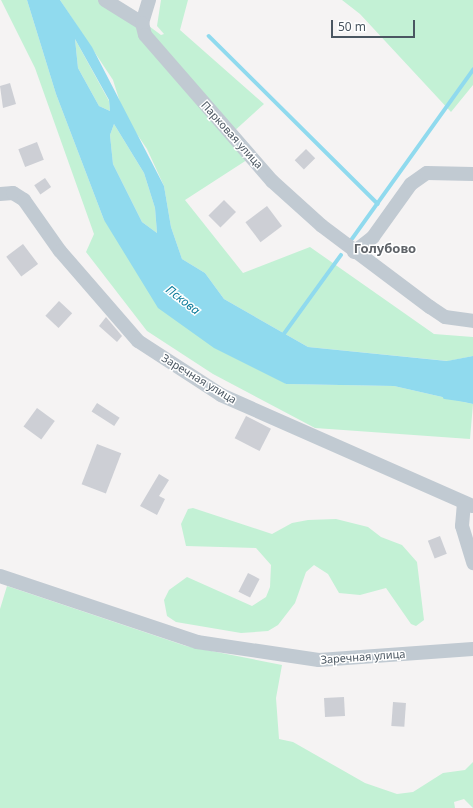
<!DOCTYPE html>
<html>
<head>
<meta charset="utf-8">
<style>
  body { margin:0 }
  #map { position:relative; width:473px; height:808px; overflow:hidden; background:#f5f3f3; font-family:"Noto Sans",sans-serif }
  div>[style] { position:absolute }
  .green>* { inset:0; background:#c3f1d5 }
  .water>* { inset:0; background:#90daee }
  .stream>* { height:3.5px; margin:-1.75px; padding:0 1.75px; transform-origin:1.75px; border-radius:1.75px; background:#90daee }
  .building>* { inset:0; background:#cdcfd5; transform-origin:0 0 }
  .minor>* { height:14px; margin:-7px; padding:0 7px; transform-origin:7px; border-radius:7px; background:#c1cad2 }
  span { translate:-50% -50%; white-space:nowrap; text-align:center; line-height:1.15; -webkit-text-stroke:3px #fff; paint-order:stroke }
  .street-label { font-size:11px; color:#4a5661 }
  .water-label { font-size:12px; color:#0c7c9b; font-style:italic }
  .quarter-label { font-size:13px; color:#5f6368; font-weight:700 }
  .scale { position:absolute; left:331px; top:20px; width:84px; height:18px; box-sizing:border-box; border:2px solid #4a5661; border-top:0; padding-left:5px; font-size:12px; line-height:14px; white-space:nowrap; color:#4a5661; -webkit-text-stroke:3px #fff; paint-order:stroke }
</style>
</head>
<body>
<div id="map">
  <div class="green">
    <div style="clip-path:polygon(1px 0,27px 0,56px 94px,104px 220px,286px 384px,394px 386px,473px 404px,470px 439px,315px 428px,213px 374px,147px 331px,86px 252px,94px 234px,35px 68px)"></div>
    <div style="clip-path:polygon(60px 0,114px 0,161px 35px,164px 34px,157px 26px,161px 0,188px 0,180px 30px,264px 104px,232px 133px,253px 156px,185px 200px,243px 273px,310px 247px,434px 334px,473px 337px,473px 356px,448px 361px,308px 347px,224px 299px,205px 273px,182px 259px,171px 227px,164px 186px,147px 149px,124px 115px,113px 80px)"></div>
    <div style="clip-path:polygon(342px 0,473px 0,473px 85px,451px 112px,360px 14px)"></div>
    <div style="clip-path:polygon(75px 39px,109px 101px,110px 111px,99px 106px,78px 68px)"></div>
    <div style="clip-path:polygon(114px 124px,144px 173px,155px 208px,157px 233px,142px 222px,113px 164px,110px 135px)"></div>
    <div style="clip-path:polygon(193px 508px,272px 534px,292px 523px,308px 520px,336px 519px,368px 527px,381px 537px,402px 545px,417px 562px,424px 620px,416px 626px,411px 624px,386px 588px,360px 595px,339px 593px,328px 574px,314px 565px,306px 572px,295px 603px,278px 625px,268px 631px,241px 633px,176px 622px,167px 616px,164px 600px,169px 590px,187px 577px,252px 606px,266px 597px,270px 587px,271px 565px,256px 548px,186px 546px,181px 524px,188px 509px)"></div>
    <div style="clip-path:polygon(7px 586px,186px 646px,282px 665px,276px 698px,279px 739px,293px 742px,365px 783px,397px 794px,413px 792px,443px 773px,465px 770px,473px 762px,473px 808px,464px 799px,454px 802px,455px 808px,0 808px,0 609px)"></div>
  </div>
  <div class="water">
    <div style="clip-path:polygon(evenodd,27px 0,60px 0,92px 47px,164px 186px,171px 227px,182px 259px,205px 273px,224px 299px,308px 347px,447px 361px,473px 356px,473px 404px,394px 386px,286px 384px,214px 348px,158px 308px,104px 220px,56px 94px,27px 0,75px 39px,109px 100px,110px 111px,99px 106px,78px 68px,75px 39px,27px 0,114px 124px,144px 173px,155px 208px,157px 233px,142px 222px,113px 164px,110px 135px,114px 124px)"></div>
  </div>
  <div class="stream">
    <div style="left:209px;top:36px;width:238px;rotate:44.8deg"></div>
    <div style="left:352px;top:239px;width:208px;rotate:-54.4deg"></div>
    <div style="left:281px;top:338px;width:102px;rotate:-54.1deg"></div>
    <div style="left:445px;top:397px;width:28px;rotate:8deg"></div>
  </div>
  <div class="building">
    <div style="clip-path:polygon(10px 83px,16px 104px,3px 108px,0 86px)"></div>
    <div style="left:37px;top:142px;width:19px;height:20px;rotate:69deg"></div>
    <div style="left:306px;top:149px;width:13px;height:16px;rotate:45deg"></div>
    <div style="left:45px;top:178px;width:11px;height:13px;rotate:56deg"></div>
    <div style="left:224px;top:200px;width:17px;height:22px;rotate:45deg"></div>
    <div style="left:267px;top:206px;width:25px;height:27px;rotate:53deg"></div>
    <div style="left:23px;top:244px;width:25px;height:21px;rotate:53deg"></div>
    <div style="left:59px;top:301px;width:18px;height:20px;rotate:43deg"></div>
    <div style="clip-path:polygon(106px 317px,122px 336px,117px 342px,99px 326px)"></div>
    <div style="left:97px;top:403px;width:27px;height:10px;rotate:33deg"></div>
    <div style="left:37px;top:408px;width:22px;height:23px;rotate:36deg"></div>
    <div style="left:246px;top:416px;width:28px;height:25px;rotate:27deg"></div>
    <div style="left:97px;top:444px;width:26px;height:43px;rotate:21deg"></div>
    <div style="clip-path:polygon(159px 474px,169px 480px,159px 496px,165px 499px,157px 515px,140px 506px)"></div>
    <div style="left:440px;top:536px;width:19px;height:13px;rotate:69deg"></div>
    <div style="left:248px;top:573px;width:13px;height:21px;rotate:27deg"></div>
    <div style="left:344px;top:697px;width:19px;height:20px;rotate:87deg"></div>
    <div style="left:393px;top:702px;width:13px;height:24px;rotate:4deg"></div>
  </div>
  <div class="minor">
    <div style="left:105px;top:0;width:44px;rotate:31.9deg"></div>
    <div style="left:149px;top:0;width:24px;rotate:107deg"></div>
    <div style="left:142px;top:23px;width:12px;rotate:76deg"></div>
    <div style="left:145px;top:35px;width:194px;rotate:49deg"></div>
    <div style="left:272px;top:181px;width:67px;rotate:42deg"></div>
    <div style="left:322px;top:226px;width:135px;rotate:36.9deg"></div>
    <div style="left:430px;top:307px;width:18px;rotate:34deg"></div>
    <div style="left:445px;top:317px;width:28px;rotate:8deg"></div>
    <div style="left:0;top:194px;width:13px;rotate:-4deg"></div>
    <div style="left:13px;top:193px;width:13px;rotate:32deg"></div>
    <div style="left:24px;top:200px;width:62px;rotate:54.8deg"></div>
    <div style="left:60px;top:251px;width:119px;rotate:49.1deg"></div>
    <div style="left:138px;top:341px;width:99px;rotate:33deg"></div>
    <div style="left:221px;top:395px;width:275px;rotate:23.8deg"></div>
    <div style="left:354px;top:252px;width:24px;rotate:-38deg"></div>
    <div style="left:373px;top:237px;width:65px;rotate:-54.4deg"></div>
    <div style="left:411px;top:184px;width:19px;rotate:-35deg"></div>
    <div style="left:427px;top:173px;width:46px;rotate:1.2deg"></div>
    <div style="left:464px;top:503px;width:23px;rotate:95deg"></div>
    <div style="left:462px;top:526px;width:39px;rotate:73deg"></div>
    <div style="left:0;top:576px;width:208px;rotate:18.5deg"></div>
    <div style="left:197px;top:642px;width:123px;rotate:8.4deg"></div>
    <div style="left:319px;top:660px;width:154px;rotate:-4.1deg"></div>
  </div>
  <div class="street-label">
    <span style="left:232px;top:135px;rotate:48deg">Парковая улица</span>
    <span style="left:199px;top:379px;rotate:31deg">Заречная улица</span>
    <span style="left:363px;top:657px;rotate:-4deg">Заречная улица</span>
  </div>
  <div class="water-label">
    <span style="left:183px;top:300px;rotate:38deg">Пскова</span>
  </div>
  <div class="quarter-label">
    <span style="left:385px;top:248px">Голубово</span>
  </div>
  <div class="scale">50 m</div>
</div>
</body>
</html>
